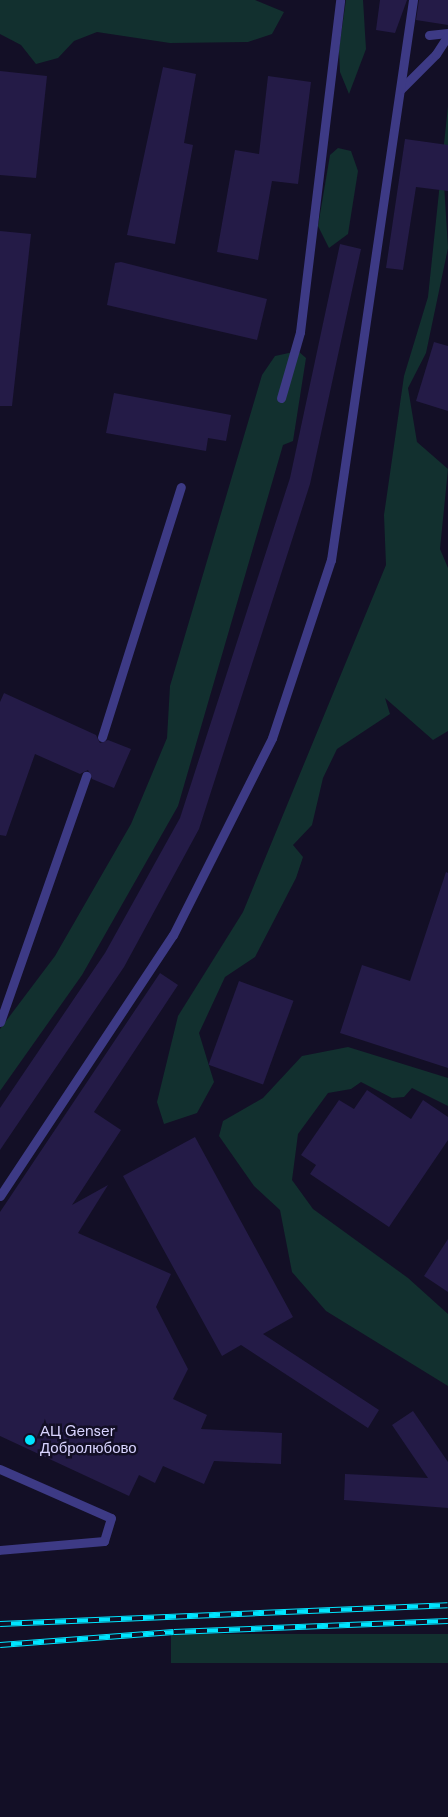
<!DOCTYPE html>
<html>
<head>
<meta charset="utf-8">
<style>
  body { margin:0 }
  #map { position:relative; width:448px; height:1817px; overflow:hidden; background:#130f26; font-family:"DM Sans",sans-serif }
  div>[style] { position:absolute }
  .green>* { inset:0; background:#12302f; transform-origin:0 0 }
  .building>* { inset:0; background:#241b47; transform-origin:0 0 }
  .service>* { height:9px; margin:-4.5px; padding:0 4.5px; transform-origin:4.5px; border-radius:4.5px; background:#3d3a85 }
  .rail>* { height:5.5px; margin-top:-2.75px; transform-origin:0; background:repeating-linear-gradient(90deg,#130f26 0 11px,#00e5ff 0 22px); box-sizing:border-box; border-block:1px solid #00e5ff }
  .dots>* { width:14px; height:14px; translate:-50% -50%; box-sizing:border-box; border:2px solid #130f26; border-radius:50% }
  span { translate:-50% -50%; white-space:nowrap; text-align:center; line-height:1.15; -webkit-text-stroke:5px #130f26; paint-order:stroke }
  .poi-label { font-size:15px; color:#d9d4ff }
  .left { translate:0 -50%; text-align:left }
</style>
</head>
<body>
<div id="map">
  <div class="green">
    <div style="clip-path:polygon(0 0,255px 0,284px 12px,272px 34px,248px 42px,170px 43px,97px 32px,74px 41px,58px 58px,36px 64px,21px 45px,0 34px)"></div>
    <div style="clip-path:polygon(346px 0,363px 0,366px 49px,349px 94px,340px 72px,339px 49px)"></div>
    <div style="clip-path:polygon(448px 106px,448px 168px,444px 184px,448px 248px,426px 353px,408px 388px,417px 442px,448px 469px,440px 549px,448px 568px,448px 731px,433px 740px,385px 698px,390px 714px,337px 749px,323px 778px,312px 825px,293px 845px,303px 857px,296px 878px,255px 957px,225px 977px,199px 1033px,214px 1082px,197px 1113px,164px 1124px,157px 1102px,178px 1016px,243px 912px,386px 565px,384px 515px,404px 376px,428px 297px)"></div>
    <div style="clip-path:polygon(338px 148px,351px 151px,358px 171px,348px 234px,329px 248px,318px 226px,330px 155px)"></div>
    <div style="clip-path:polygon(298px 351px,306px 358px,293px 441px,283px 445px,178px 806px,82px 975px,0 1091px,0 1029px,55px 956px,131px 824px,167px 738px,170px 686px,262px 375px,275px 356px)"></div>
    <div style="clip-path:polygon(348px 1047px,448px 1078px,448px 1106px,412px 1088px,404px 1097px,392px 1098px,361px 1082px,351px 1089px,328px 1093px,298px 1134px,292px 1180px,313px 1209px,408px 1278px,448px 1314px,448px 1386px,326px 1311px,292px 1272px,280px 1210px,254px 1186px,219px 1136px,223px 1121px,263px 1098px,302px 1056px)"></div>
    <div style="left:448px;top:1634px;width:29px;height:277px;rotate:90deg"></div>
  </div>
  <div class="building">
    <div style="clip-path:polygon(380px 0,407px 0,395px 33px,376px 30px)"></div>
    <div style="clip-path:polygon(419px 0,448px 0,448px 25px,416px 20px)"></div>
    <div style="clip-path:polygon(163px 67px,196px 74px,184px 143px,193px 145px,175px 244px,127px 235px)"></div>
    <div style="clip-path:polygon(0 71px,47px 76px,36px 178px,0 175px)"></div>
    <div style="clip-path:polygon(268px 76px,311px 82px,298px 184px,272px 181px,258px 260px,217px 252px,235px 150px,259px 154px)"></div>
    <div style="clip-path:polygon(405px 139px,448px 145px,448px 191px,416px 187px,403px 270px,386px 268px)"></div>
    <div style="clip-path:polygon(0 231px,31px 234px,12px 406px,0 406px)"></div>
    <div style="clip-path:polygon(340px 244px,361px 249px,310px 484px,199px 829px,124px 967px,0 1150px,0 1108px,105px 953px,180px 818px,290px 478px)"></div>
    <div style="clip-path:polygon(121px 262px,267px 299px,257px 340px,107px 305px,115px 263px)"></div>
    <div style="clip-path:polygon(434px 342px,448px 346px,448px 411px,416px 401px)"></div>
    <div style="clip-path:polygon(114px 393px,231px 415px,226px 441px,208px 438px,206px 451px,106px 433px)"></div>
    <div style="clip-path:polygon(4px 693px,96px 735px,100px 743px,108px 740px,131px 749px,114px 788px,92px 779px,88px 770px,80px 774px,35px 754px,6px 836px,0 835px,0 702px)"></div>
    <div style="clip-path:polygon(446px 872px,448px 873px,448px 1068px,340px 1033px,362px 965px,410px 981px)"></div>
    <div style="clip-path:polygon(160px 973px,178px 985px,94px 1112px,121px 1130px,72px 1205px,108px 1185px,78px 1233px,171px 1274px,156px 1307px,188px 1369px,173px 1399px,207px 1415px,201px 1429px,282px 1433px,281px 1464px,214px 1461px,204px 1484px,163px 1466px,155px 1483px,139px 1475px,129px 1496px,0 1436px,0 1212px)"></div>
    <div style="left:239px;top:981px;width:58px;height:89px;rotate:20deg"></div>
    <div style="clip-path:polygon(367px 1090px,411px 1119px,423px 1100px,448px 1117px,448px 1140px,389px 1227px,310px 1174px,316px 1165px,301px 1155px,339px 1100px,354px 1109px)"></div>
    <div style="clip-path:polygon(195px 1137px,293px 1317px,263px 1334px,379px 1410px,368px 1428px,241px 1345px,222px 1356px,123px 1176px)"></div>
    <div style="clip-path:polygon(448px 1239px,448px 1292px,424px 1276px)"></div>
    <div style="clip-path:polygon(413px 1411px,448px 1462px,448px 1508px,344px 1500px,345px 1474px,428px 1478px,392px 1425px)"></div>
  </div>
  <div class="service">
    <div style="left:429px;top:35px;width:19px;rotate:-6deg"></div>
    <div style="left:401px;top:89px;width:49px;rotate:-45deg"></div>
    <div style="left:436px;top:54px;width:20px;rotate:-57deg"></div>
    <div style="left:281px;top:398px;width:69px;rotate:-73.9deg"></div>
    <div style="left:300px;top:332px;width:334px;rotate:-83.1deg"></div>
    <div style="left:102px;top:737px;width:262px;rotate:-72.5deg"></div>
    <div style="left:0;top:1022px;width:261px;rotate:-70.7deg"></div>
    <div style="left:0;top:1196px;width:313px;rotate:-56.5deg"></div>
    <div style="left:173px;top:935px;width:220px;rotate:-63.3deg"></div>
    <div style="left:272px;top:738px;width:188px;rotate:-71.7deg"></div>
    <div style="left:331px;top:560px;width:566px;rotate:-81.67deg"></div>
    <div style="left:0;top:1469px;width:121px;rotate:23.8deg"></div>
    <div style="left:111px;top:1518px;width:24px;rotate:107deg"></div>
    <div style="left:104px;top:1541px;width:104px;rotate:175.1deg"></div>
  </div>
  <div class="rail">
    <div style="left:0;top:1624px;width:448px;rotate:-2.4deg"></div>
    <div style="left:0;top:1645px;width:174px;rotate:-4.3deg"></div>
    <div style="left:174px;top:1632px;width:274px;rotate:-2.3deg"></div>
  </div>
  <div class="dots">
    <div style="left:30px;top:1440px;background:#00e5ff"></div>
  </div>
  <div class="poi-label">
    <span class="left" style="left:40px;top:1440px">АЦ Genser<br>Добролюбово</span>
  </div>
</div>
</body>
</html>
